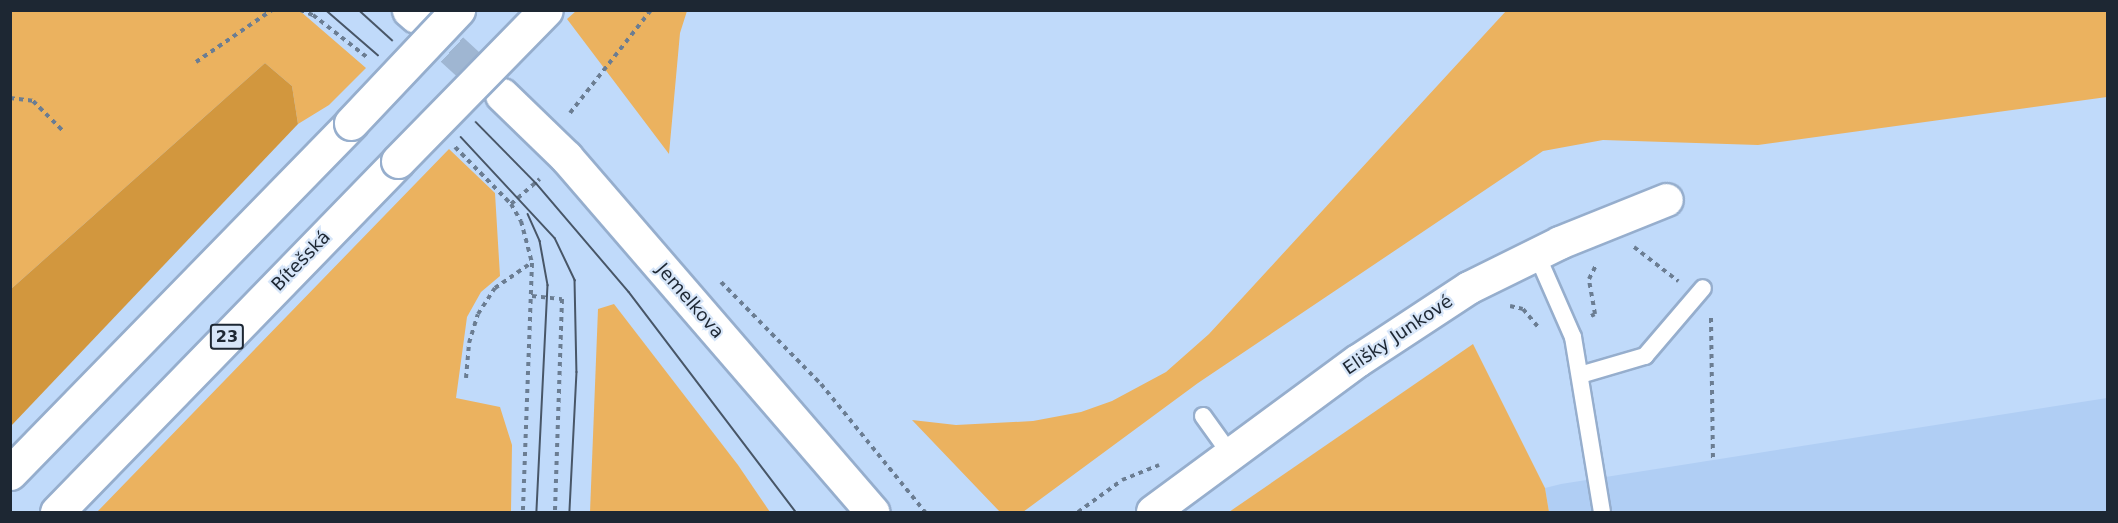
<!DOCTYPE html>
<html>
<head>
<meta charset="utf-8">
<style>
  body { margin:0 }
  #map { position:relative; width:2118px; height:523px; overflow:hidden; background:#c0dafa; font-family:"DejaVu Sans",sans-serif }
  div>[style] { position:absolute }
  .built>* { inset:0; background:#b0cef4 }
  .green>* { inset:0; background:#ebb25f }
  .forest>* { inset:0; background:#d2973e }
  .secondary-tunnel>* { height:33px; margin-top:-16.5px; transform-origin:0; background:repeating-linear-gradient(90deg,#9fb6d2 0 33px,transparent 0 49px) }
  .path>* { height:4px; margin-top:-2px; transform-origin:0; background:repeating-linear-gradient(90deg,#6b7d92 0 4.5px,transparent 0 9px) }
  .roads { filter:drop-shadow(2px 0 #96aecd) drop-shadow(-2px 0 #96aecd) drop-shadow(0 2px #96aecd) drop-shadow(0 -2px #96aecd) }
  .lane>* { height:16px; margin:-8px; padding:0 8px; transform-origin:8px; border-radius:8px; background:#fff }
  .street>* { height:32px; margin:-16px; padding:0 16px; transform-origin:16px; border-radius:16px; background:#fff }
  .secondary>* { height:33px; margin:-16.5px; padding:0 16.5px; transform-origin:16.5px; border-radius:16.5px; background:#fff }
  .highway>* { height:33px; margin:-16.5px; padding:0 16.5px; transform-origin:16.5px; border-radius:16.5px; background:#fff }
  .tram>* { height:1.5px; margin:-0.75px; padding:0 0.75px; transform-origin:0.75px; border-radius:0.75px; background:#485667 }
  .bridges { filter:drop-shadow(2px 0 #96aecd) drop-shadow(-2px 0 #96aecd) drop-shadow(0 2px #96aecd) drop-shadow(0 -2px #96aecd) }
  .highway-bridge>* { height:33px; margin:-16.5px; padding:0 16.5px; transform-origin:16.5px; border-radius:16.5px; background:#fff }
  span { translate:-50% -50%; white-space:nowrap; text-align:center; line-height:1.15; -webkit-text-stroke:4.5px #d7e6f9; paint-order:stroke }
  .shield-label span { padding:2px 4px; background:#d7e6f9; border:2px solid; border-radius:4px; -webkit-text-stroke-width:0 }
  .shield-label { font-size:16px; color:#1d2733; font-weight:700 }
  .street-label { font-size:18px; color:#1d2733 }
  .frame { position:absolute; inset:0; border:12px solid #1d2733; pointer-events:none }
</style>
</head>
<body>
<div id="map">
  <div class="built">
    <div style="clip-path:polygon(2107px 398px,2107px 512px,1549px 512px,1545px 488px,1561px 484px)"></div>
  </div>
  <div class="green">
    <div style="clip-path:polygon(11px 11px,300px 11px,366px 68px,329px 105px,298px 124px,292px 86px,265px 63px,11px 289px)"></div>
    <div style="clip-path:polygon(576px 11px,687px 11px,680px 33px,669px 154px,567px 19px)"></div>
    <div style="clip-path:polygon(1506px 11px,2107px 11px,2107px 97px,1758px 145px,1603px 140px,1543px 151px,1198px 383px,1023px 512px,1000px 512px,912px 420px,956px 425px,1033px 421px,1081px 412px,1112px 401px,1166px 372px,1209px 334px)"></div>
    <div style="clip-path:polygon(449px 149px,495px 193px,500px 276px,481px 292px,467px 317px,456px 398px,500px 407px,512px 445px,511px 512px,97px 512px)"></div>
    <div style="clip-path:polygon(614px 304px,738px 465px,770px 512px,590px 512px,598px 309px)"></div>
    <div style="clip-path:polygon(1473px 344px,1545px 488px,1549px 512px,1229px 512px)"></div>
  </div>
  <div class="forest">
    <div style="clip-path:polygon(265px 63px,292px 86px,298px 124px,11px 426px,11px 289px)"></div>
  </div>
  <div class="secondary-tunnel">
    <div style="left:416px;top:16px;width:117px;rotate:42.6deg"></div>
  </div>
  <div class="path">
    <div style="left:300px;top:10px;width:14px;rotate:21deg"></div>
    <div style="left:313px;top:15px;width:70px;rotate:38deg"></div>
    <div style="left:196px;top:62px;width:92px;rotate:-34.4deg"></div>
    <div style="left:10px;top:98px;width:23px;rotate:7deg"></div>
    <div style="left:33px;top:101px;width:42px;rotate:45deg"></div>
    <div style="left:570px;top:113px;width:131px;rotate:-51.8deg"></div>
    <div style="left:455px;top:147px;width:80px;rotate:45.5deg"></div>
    <div style="left:511px;top:204px;width:20px;rotate:60deg"></div>
    <div style="left:521px;top:221px;width:43px;rotate:75.3deg"></div>
    <div style="left:532px;top:263px;width:249px;rotate:92.1deg"></div>
    <div style="left:511px;top:204px;width:38px;rotate:-41deg"></div>
    <div style="left:1634px;top:247px;width:56px;rotate:37.7deg"></div>
    <div style="left:721px;top:282px;width:143px;rotate:45.6deg"></div>
    <div style="left:821px;top:384px;width:165px;rotate:50.9deg"></div>
    <div style="left:532px;top:296px;width:30px;rotate:6deg"></div>
    <div style="left:562px;top:299px;width:213px;rotate:91.9deg"></div>
    <div style="left:1510px;top:306px;width:13px;rotate:13deg"></div>
    <div style="left:1523px;top:309px;width:23px;rotate:50deg"></div>
    <div style="left:1591px;top:316px;width:4px;rotate:-27deg"></div>
    <div style="left:1595px;top:314px;width:36px;rotate:-100deg"></div>
    <div style="left:1589px;top:279px;width:16px;rotate:-63deg"></div>
    <div style="left:1711px;top:318px;width:140px;rotate:89.2deg"></div>
    <div style="left:466px;top:378px;width:35px;rotate:-85deg"></div>
    <div style="left:469px;top:343px;width:30px;rotate:-73deg"></div>
    <div style="left:478px;top:314px;width:31px;rotate:-57deg"></div>
    <div style="left:495px;top:288px;width:44px;rotate:-34.8deg"></div>
    <div style="left:1078px;top:512px;width:54px;rotate:-36deg"></div>
    <div style="left:1122px;top:480px;width:40px;rotate:-22deg"></div>
  </div>
  <div class="roads">
    <div class="lane">
      <div style="left:1537px;top:255px;width:90px;rotate:66.3deg"></div>
      <div style="left:1573px;top:337px;width:177px;rotate:80.6deg"></div>
      <div style="left:1580px;top:375px;width:68px;rotate:-16.3deg"></div>
      <div style="left:1645px;top:356px;width:89px;rotate:-49.5deg"></div>
      <div style="left:1203px;top:416px;width:48px;rotate:54.3deg"></div>
    </div>
    <div class="street">
      <div style="left:1153px;top:512px;width:255px;rotate:-36.4deg"></div>
      <div style="left:1358px;top:361px;width:133px;rotate:-33.3deg"></div>
      <div style="left:1469px;top:288px;width:102px;rotate:-26.3deg"></div>
      <div style="left:1560px;top:243px;width:115px;rotate:-21.9deg"></div>
    </div>
    <div class="secondary">
      <div style="left:409px;top:10px;width:9px;rotate:41deg"></div>
      <div style="left:502px;top:95px;width:89px;rotate:44.1deg"></div>
      <div style="left:566px;top:157px;width:469px;rotate:49.2deg"></div>
    </div>
    <div class="highway">
      <div style="left:10px;top:473px;width:489px;rotate:-45.7deg"></div>
      <div style="left:57px;top:512px;width:489px;rotate:-45.8deg"></div>
    </div>
  </div>
  <div class="tram">
    <div style="left:326px;top:10px;width:69px;rotate:40.9deg"></div>
    <div style="left:359px;top:10px;width:45px;rotate:42.3deg"></div>
    <div style="left:476px;top:122px;width:86px;rotate:45.5deg"></div>
    <div style="left:536px;top:183px;width:143px;rotate:49.5deg"></div>
    <div style="left:629px;top:292px;width:276px;rotate:52.8deg"></div>
    <div style="left:461px;top:137px;width:138px;rotate:47.1deg"></div>
    <div style="left:555px;top:238px;width:47px;rotate:64.5deg"></div>
    <div style="left:575px;top:280px;width:92px;rotate:88.8deg"></div>
    <div style="left:577px;top:372px;width:140px;rotate:92.9deg"></div>
    <div style="left:528px;top:214px;width:30px;rotate:66deg"></div>
    <div style="left:540px;top:241px;width:45px;rotate:79.7deg"></div>
    <div style="left:548px;top:285px;width:227px;rotate:92.8deg"></div>
  </div>
  <div class="bridges">
    <div class="highway-bridge">
      <div style="left:351px;top:123px;width:156px;rotate:-46.6deg"></div>
      <div style="left:398px;top:161px;width:211px;rotate:-45.6deg"></div>
    </div>
  </div>
  <div class="shield-label">
    <span style="left:227px;top:337px">23</span>
  </div>
  <div class="street-label">
    <span style="left:301px;top:261px;rotate:-46deg">Bítešská</span>
    <span style="left:690px;top:301px;rotate:49deg">Jemelkova</span>
    <span style="left:1398px;top:335px;rotate:-34deg">Elišky Junkové</span>
  </div>
  <div class="frame"></div>
</div>
</body>
</html>
